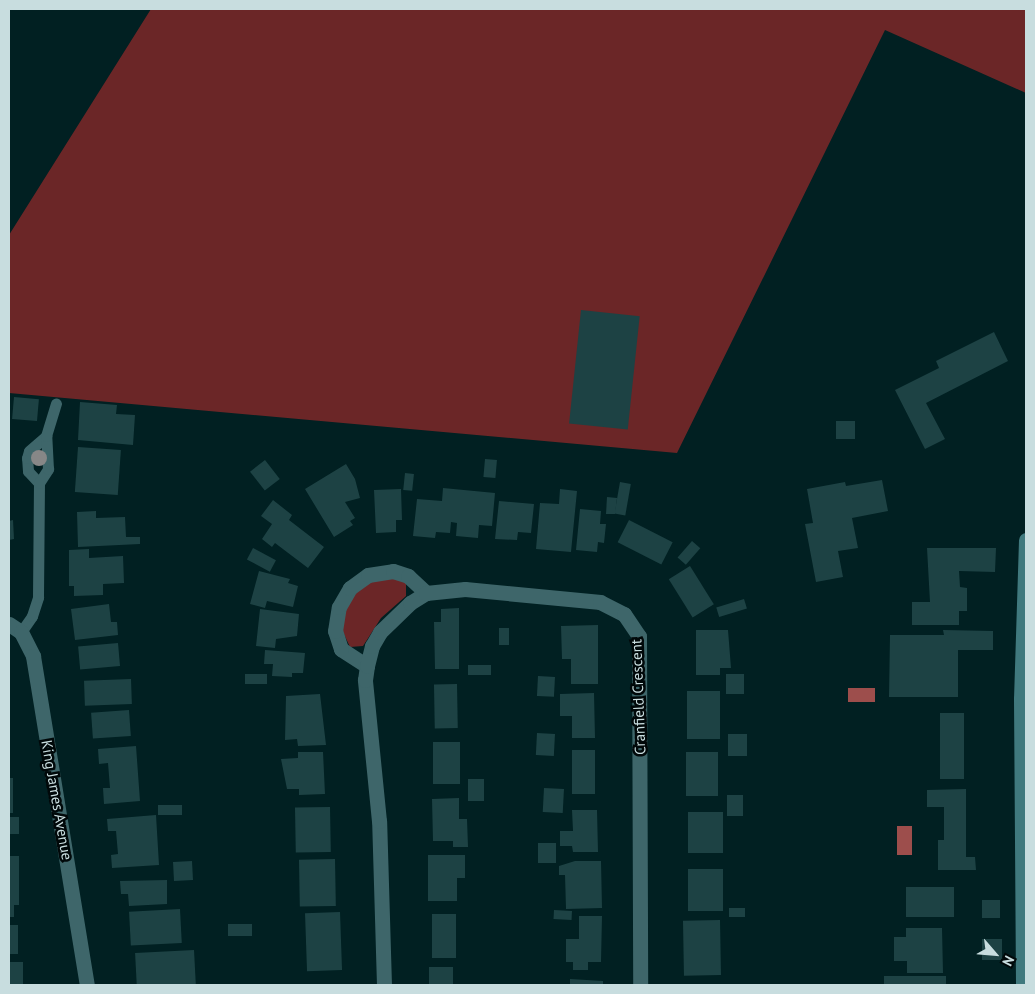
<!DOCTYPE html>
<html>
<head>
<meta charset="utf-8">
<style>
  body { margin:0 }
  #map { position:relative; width:1035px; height:994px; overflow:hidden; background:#012022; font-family:"PT Sans",sans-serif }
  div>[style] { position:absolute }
  .green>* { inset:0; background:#6b2627 }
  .water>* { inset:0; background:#9d4e4c; transform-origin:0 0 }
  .building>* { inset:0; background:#1d4244; transform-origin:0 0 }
  .lane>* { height:11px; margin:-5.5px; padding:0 5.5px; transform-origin:5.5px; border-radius:5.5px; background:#3e666a }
  .street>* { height:15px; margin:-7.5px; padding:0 7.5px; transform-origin:7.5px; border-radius:7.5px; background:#3e666a }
  .secondary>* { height:15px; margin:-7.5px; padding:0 7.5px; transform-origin:7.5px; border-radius:7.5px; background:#40797e }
  .trees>* { width:16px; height:16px; margin:-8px; border-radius:50%; background:#878787 }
  span { translate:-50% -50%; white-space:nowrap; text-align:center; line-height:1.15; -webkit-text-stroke:5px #000809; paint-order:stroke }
  .street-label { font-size:15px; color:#c8dddf }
  .frame { position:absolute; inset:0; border:10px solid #c8dddf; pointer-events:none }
  .north { position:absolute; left:970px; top:929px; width:50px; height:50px; -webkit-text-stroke:4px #000809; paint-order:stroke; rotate:117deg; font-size:14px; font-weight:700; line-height:20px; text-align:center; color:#c8dddf }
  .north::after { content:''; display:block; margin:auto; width:18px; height:22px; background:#c8dddf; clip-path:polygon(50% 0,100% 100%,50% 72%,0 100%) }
</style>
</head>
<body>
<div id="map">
  <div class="green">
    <div style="clip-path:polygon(151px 9px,1026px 9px,1026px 93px,885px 30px,677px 453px,9px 393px,9px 235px)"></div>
    <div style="clip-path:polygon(393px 577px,406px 583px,406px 596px,381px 618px,363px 646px,350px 647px,342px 630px,343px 616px,354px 594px,369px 582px)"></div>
  </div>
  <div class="water">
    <div style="left:848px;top:688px;width:27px;height:14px"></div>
    <div style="left:897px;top:826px;width:15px;height:29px"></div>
  </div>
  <div class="building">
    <div style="left:581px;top:310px;width:59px;height:114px;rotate:6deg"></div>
    <div style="clip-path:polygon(994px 332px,1008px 361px,926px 403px,945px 439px,925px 449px,895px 390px,939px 368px,936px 361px)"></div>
    <div style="left:14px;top:397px;width:25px;height:22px;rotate:5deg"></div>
    <div style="clip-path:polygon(80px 402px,117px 405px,116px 414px,135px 415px,133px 445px,78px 440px)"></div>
    <div style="left:836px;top:421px;width:19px;height:18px"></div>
    <div style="left:78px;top:447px;width:43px;height:45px;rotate:4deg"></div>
    <div style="left:485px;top:459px;width:12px;height:18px;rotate:5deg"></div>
    <div style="left:265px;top:460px;width:24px;height:19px;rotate:52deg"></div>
    <div style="clip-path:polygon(346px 464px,355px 479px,360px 498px,345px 502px,355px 518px,350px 521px,353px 525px,334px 537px,305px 489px)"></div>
    <div style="left:405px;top:473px;width:9px;height:17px;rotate:6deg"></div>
    <div style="clip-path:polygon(882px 480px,888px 511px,852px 518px,858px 548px,838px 551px,843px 577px,816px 582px,805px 524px,813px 523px,807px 489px,845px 482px,846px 486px)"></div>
    <div style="left:620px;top:482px;width:11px;height:32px;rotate:10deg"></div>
    <div style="clip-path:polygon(443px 488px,495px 493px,492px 526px,479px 525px,478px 538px,456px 536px,457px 523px,451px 522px,450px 533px,436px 532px,435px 538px,413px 536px,417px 499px,442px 501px)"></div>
    <div style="clip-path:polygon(401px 489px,402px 520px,396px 520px,396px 532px,376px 533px,374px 490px)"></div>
    <div style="clip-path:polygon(560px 489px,577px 491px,571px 552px,536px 549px,540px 503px,559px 504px)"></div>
    <div style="clip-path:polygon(607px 497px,617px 498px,615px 514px,606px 514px)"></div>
    <div style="clip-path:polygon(273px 500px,292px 515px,289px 520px,324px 547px,308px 568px,275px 543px,272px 547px,262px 539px,272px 524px,261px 516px)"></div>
    <div style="clip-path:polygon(499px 501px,534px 504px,531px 533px,518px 532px,517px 540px,495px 539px)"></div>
    <div style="clip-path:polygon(580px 509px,601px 511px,600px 524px,606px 524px,604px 543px,598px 542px,597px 552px,576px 550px)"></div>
    <div style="clip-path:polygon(96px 511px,96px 518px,125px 517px,126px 537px,140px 537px,140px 544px,78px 547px,77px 512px)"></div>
    <div style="clip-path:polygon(13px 520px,14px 539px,9px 540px,9px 521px)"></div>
    <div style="left:629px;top:520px;width:49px;height:25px;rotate:27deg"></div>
    <div style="left:692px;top:541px;width:11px;height:22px;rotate:41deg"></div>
    <div style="left:253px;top:548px;width:26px;height:13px;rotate:28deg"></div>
    <div style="clip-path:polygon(927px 548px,996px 548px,995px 572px,959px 571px,960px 587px,967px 588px,967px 611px,959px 611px,959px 625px,912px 625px,912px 602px,930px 602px)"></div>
    <div style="clip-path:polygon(89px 549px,89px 558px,123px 556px,124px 583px,103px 584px,103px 595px,74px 596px,74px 586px,69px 586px,69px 550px)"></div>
    <div style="left:690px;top:566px;width:45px;height:25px;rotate:58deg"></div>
    <div style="clip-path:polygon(259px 571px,290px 579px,288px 583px,298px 586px,293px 607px,267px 601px,265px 608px,250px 604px)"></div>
    <div style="left:744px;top:599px;width:10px;height:29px;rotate:73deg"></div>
    <div style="clip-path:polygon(109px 604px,111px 622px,117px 622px,118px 635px,75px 640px,71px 609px)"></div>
    <div style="clip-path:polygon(459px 608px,459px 669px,435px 669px,434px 622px,441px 622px,441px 609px)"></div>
    <div style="clip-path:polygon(260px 609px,299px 614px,297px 636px,276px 639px,275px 648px,256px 646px)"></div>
    <div style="clip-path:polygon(598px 625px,598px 684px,571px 684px,571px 659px,562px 659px,561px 626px)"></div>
    <div style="left:499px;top:628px;width:10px;height:17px"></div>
    <div style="clip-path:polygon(696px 630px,728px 630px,731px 668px,720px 668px,720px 675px,696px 675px)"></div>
    <div style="clip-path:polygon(943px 630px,993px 631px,993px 650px,958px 650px,958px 697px,889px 697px,890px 635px,944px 635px)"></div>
    <div style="left:118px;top:643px;width:23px;height:40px;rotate:85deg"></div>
    <div style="clip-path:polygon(265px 650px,305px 653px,303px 673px,292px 673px,292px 677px,272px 676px,273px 664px,264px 664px)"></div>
    <div style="left:468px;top:665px;width:23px;height:10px"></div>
    <div style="left:245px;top:674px;width:22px;height:10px"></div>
    <div style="left:744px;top:674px;width:20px;height:18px;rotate:90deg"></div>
    <div style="left:538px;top:676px;width:17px;height:20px;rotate:3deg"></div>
    <div style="left:131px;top:679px;width:25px;height:47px;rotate:88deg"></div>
    <div style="left:457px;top:684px;width:44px;height:23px;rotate:89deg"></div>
    <div style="left:687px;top:691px;width:33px;height:48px"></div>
    <div style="clip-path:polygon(594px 693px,595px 738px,572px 738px,572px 716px,560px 716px,560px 694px)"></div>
    <div style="clip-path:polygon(320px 694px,326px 745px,298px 746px,297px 739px,285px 740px,286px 696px)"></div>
    <div style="left:129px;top:710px;width:26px;height:38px;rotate:86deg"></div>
    <div style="left:940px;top:713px;width:24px;height:66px"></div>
    <div style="left:537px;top:733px;width:18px;height:22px;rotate:3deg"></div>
    <div style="left:728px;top:734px;width:19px;height:22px"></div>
    <div style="left:433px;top:742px;width:27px;height:42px"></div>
    <div style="clip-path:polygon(136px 746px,140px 801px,104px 804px,103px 788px,110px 788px,108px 763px,99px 764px,98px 749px)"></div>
    <div style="left:572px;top:750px;width:23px;height:44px"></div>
    <div style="clip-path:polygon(298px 752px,323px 752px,325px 794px,299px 795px,299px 789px,287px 789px,281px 759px,298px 758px)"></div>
    <div style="left:686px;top:752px;width:32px;height:44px"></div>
    <div style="left:9px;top:778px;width:4px;height:35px"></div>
    <div style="left:484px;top:779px;width:22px;height:16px;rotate:90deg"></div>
    <div style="left:544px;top:788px;width:20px;height:24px;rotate:3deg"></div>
    <div style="clip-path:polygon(966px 789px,966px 857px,975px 857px,976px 870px,938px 870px,938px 840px,944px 840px,944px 807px,927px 807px,927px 790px)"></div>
    <div style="left:727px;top:795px;width:16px;height:21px"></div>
    <div style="clip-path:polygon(459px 798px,459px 819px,467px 819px,468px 847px,453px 847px,453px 841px,433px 841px,432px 799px)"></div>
    <div style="left:182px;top:805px;width:10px;height:24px;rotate:90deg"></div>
    <div style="left:330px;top:807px;width:45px;height:35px;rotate:89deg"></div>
    <div style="clip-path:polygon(572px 810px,597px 810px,598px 852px,573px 852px,572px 846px,560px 846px,560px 831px,573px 831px)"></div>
    <div style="left:688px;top:812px;width:35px;height:41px"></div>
    <div style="clip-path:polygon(156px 815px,159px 865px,112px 868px,111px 855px,118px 854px,116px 831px,108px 831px,107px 819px)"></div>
    <div style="left:9px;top:817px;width:10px;height:17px"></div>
    <div style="left:538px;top:843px;width:18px;height:20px"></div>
    <div style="clip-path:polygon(428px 855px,465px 855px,465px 878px,457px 878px,457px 901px,428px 901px)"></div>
    <div style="clip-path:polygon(9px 856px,19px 856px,19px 905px,14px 905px,14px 917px,9px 917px)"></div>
    <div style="left:335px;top:859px;width:47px;height:36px;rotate:89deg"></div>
    <div style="left:192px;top:861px;width:19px;height:19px;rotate:87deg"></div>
    <div style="clip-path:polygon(575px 861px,601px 861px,602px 908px,566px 909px,565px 875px,559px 875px,559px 866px)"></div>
    <div style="left:688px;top:869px;width:35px;height:42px"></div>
    <div style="clip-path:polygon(167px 880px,167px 904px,129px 906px,128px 894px,121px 894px,120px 881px)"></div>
    <div style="left:906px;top:887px;width:48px;height:30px"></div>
    <div style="left:982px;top:900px;width:18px;height:18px"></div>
    <div style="left:729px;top:908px;width:16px;height:9px"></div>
    <div style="left:180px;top:909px;width:34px;height:51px;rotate:87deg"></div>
    <div style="left:554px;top:910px;width:18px;height:9px;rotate:3deg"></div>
    <div style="left:340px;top:912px;width:58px;height:35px;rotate:88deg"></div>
    <div style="left:432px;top:914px;width:24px;height:44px"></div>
    <div style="clip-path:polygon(579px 916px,602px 916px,601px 962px,588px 962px,588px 970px,573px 970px,573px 962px,566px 962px,566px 939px,579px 939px)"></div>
    <div style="left:720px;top:920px;width:55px;height:37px;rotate:89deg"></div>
    <div style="left:252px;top:924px;width:12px;height:24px;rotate:90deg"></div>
    <div style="left:9px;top:925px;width:9px;height:29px"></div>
    <div style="clip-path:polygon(906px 928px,942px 928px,943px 973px,907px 973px,907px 961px,894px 961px,894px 937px,906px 937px)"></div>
    <div style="left:982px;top:939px;width:20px;height:21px"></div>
    <div style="left:194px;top:950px;width:35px;height:59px;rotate:87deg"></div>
    <div style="left:9px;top:962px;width:14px;height:23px"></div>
    <div style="left:429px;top:967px;width:24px;height:18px"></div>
    <div style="left:946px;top:976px;width:9px;height:62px;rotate:90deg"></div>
    <div style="clip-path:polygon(570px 979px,603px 981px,603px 985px,570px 985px)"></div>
  </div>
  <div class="lane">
    <div style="left:39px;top:483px;width:16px;rotate:-133deg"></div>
    <div style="left:28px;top:471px;width:13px;rotate:-94deg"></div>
    <div style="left:27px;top:458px;width:7px;rotate:-74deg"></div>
    <div style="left:29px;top:451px;width:23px;rotate:-41deg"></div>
    <div style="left:21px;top:632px;width:19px;rotate:-55deg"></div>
    <div style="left:32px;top:616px;width:20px;rotate:-72deg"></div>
    <div style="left:38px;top:597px;width:114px;rotate:-89.5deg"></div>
    <div style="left:39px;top:483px;width:17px;rotate:-57deg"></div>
    <div style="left:48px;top:469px;width:33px;rotate:-93deg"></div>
    <div style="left:46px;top:436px;width:34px;rotate:-73deg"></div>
  </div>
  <div class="street">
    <div style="left:9px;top:624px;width:14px;rotate:34deg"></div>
    <div style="left:21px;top:632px;width:27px;rotate:63deg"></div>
    <div style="left:33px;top:656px;width:333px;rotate:80.7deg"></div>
    <div style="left:367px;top:666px;width:31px;rotate:-147deg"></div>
    <div style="left:341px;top:649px;width:19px;rotate:-108deg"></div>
    <div style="left:335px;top:631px;width:24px;rotate:-81deg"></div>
    <div style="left:339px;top:607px;width:22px;rotate:-60deg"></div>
    <div style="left:350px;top:588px;width:22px;rotate:-36deg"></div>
    <div style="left:368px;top:575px;width:25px;rotate:-9deg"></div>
    <div style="left:393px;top:571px;width:16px;rotate:18deg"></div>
    <div style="left:408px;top:576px;width:25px;rotate:43deg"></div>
    <div style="left:384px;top:985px;width:164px;rotate:-91.7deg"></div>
    <div style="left:379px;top:821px;width:142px;rotate:-95.7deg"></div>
    <div style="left:365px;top:680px;width:14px;rotate:-82deg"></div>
    <div style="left:367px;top:666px;width:21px;rotate:-76deg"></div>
    <div style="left:372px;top:646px;width:16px;rotate:-60deg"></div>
    <div style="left:380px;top:632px;width:42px;rotate:-44deg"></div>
    <div style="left:410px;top:603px;width:19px;rotate:-32deg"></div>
    <div style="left:426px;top:593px;width:39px;rotate:-6deg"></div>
    <div style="left:465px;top:589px;width:136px;rotate:5.5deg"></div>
    <div style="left:600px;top:602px;width:27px;rotate:27deg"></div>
    <div style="left:624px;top:614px;width:27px;rotate:56deg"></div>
    <div style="left:639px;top:636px;width:349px;rotate:89.8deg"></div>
  </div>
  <div class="secondary">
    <div style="left:1023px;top:985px;width:286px;rotate:-90.4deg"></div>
    <div style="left:1021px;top:699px;width:159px;rotate:-88.2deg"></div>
  </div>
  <div class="trees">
    <div style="left:39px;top:458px"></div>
  </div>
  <div class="street-label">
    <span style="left:638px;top:697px;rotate:-92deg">Cranfield Crescent</span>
    <span style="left:57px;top:800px;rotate:80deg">King James Avenue</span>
  </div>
  <div class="frame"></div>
  <div class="north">N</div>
</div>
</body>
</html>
